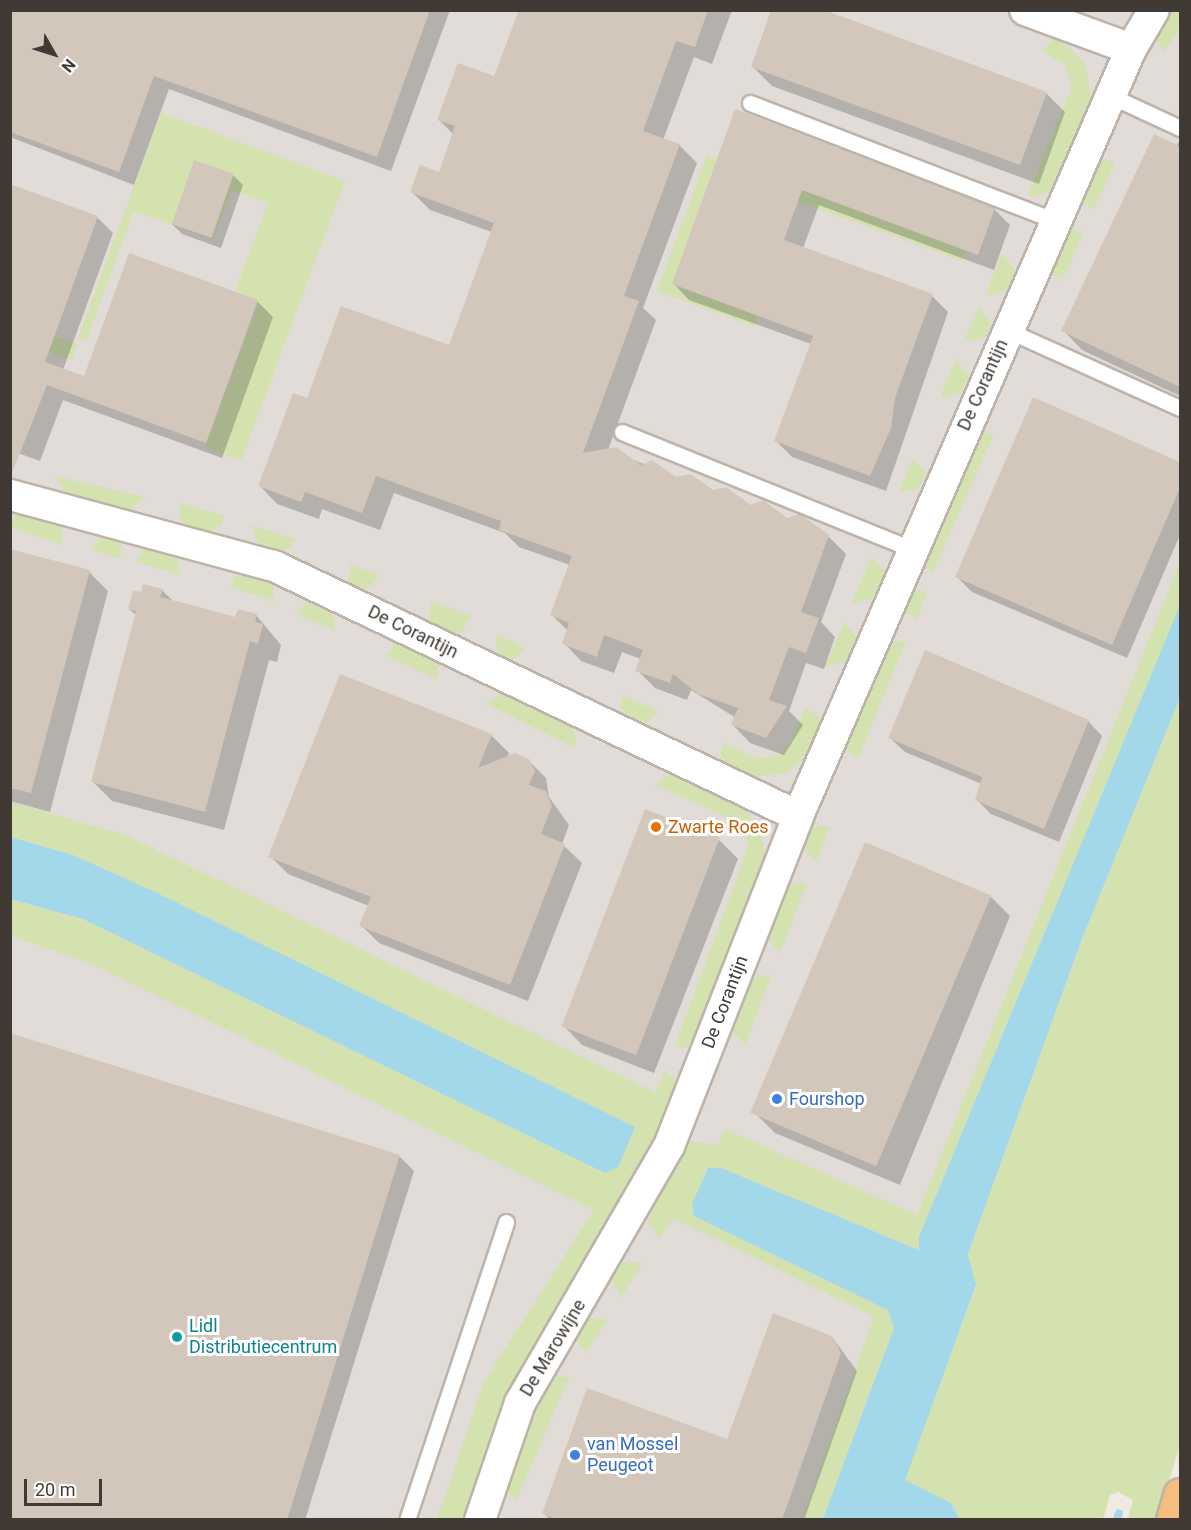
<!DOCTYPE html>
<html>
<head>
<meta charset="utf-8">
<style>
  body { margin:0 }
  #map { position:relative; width:1191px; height:1530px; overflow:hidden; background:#f0eae3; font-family:Roboto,sans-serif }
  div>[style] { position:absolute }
  .industrial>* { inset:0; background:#e2dcd8 }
  .green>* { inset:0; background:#d3e2ae; transform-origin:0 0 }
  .water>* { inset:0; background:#a2d8e9 }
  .shadow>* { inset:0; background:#0003 }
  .stream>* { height:8px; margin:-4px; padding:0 4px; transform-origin:4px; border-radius:4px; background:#a2d8e9 }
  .building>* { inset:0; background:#d3c7bc; transform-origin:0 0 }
  .roads { filter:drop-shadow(2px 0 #bdb3a9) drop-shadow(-2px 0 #bdb3a9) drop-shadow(0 2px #bdb3a9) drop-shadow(0 -2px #bdb3a9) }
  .service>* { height:15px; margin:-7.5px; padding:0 7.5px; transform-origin:7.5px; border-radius:7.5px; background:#fff }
  .minor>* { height:30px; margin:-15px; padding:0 15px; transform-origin:15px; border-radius:15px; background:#fff }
  .trunk>* { height:33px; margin:-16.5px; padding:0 16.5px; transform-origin:16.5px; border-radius:16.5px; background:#f4be80 }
  .dots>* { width:16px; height:16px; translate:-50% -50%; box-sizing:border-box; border:3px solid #fff; border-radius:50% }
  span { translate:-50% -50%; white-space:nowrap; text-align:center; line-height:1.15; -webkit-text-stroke:6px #fff; paint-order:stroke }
  .street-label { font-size:18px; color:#413a34 }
  .food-label { font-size:18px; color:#c56008 }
  .left { translate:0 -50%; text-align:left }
  .shop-label { font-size:18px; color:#366cbe }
  .culture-label { font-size:18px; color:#0d838f }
  .frame { position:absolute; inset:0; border:12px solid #413a34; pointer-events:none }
  .north { position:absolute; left:24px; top:24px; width:60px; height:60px; -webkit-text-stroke:4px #fff; paint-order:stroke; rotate:129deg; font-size:16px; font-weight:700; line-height:24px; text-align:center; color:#413a34 }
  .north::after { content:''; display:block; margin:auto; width:21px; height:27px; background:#413a34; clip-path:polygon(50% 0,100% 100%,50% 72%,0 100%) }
  .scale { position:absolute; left:24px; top:1479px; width:78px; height:27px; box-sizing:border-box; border:3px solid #413a34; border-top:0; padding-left:8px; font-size:18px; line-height:21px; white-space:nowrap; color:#413a34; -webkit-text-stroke:4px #fff; paint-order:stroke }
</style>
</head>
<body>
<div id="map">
  <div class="industrial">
    <div style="clip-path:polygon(10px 11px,1180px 11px,1180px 674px,866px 1519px,11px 1519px)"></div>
  </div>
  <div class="green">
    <div style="clip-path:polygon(1170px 11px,1180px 11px,1180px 29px,1163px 52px,1155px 36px)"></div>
    <div style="clip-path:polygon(1056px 37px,1085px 63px,1091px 96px,1051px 191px,1033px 198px,1028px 195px,1072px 86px,1064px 64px,1042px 51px)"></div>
    <div style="clip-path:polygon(161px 113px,345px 181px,241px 461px,205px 448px,259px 301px,235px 292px,268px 203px,232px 190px,213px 240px,134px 211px,86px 341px,78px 338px)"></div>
    <div style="clip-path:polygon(707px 155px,966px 250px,962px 261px,713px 170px,672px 284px,758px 316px,754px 326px,657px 291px)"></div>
    <div style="clip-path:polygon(1105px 160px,1115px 163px,1093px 211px,1081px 199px,1096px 163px)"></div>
    <div style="clip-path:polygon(1068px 231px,1084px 232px,1062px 281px,1049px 269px)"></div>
    <div style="clip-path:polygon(1002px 253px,1015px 271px,1008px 289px,990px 295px,986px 293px)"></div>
    <div style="clip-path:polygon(979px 307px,992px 325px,985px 338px,970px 341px,965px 339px)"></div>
    <div style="left:11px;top:321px;width:70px;height:17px;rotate:19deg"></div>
    <div style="clip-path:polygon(956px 359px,969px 377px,960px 394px,945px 398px,941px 395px)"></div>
    <div style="clip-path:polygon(982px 432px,994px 434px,932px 574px,923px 564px,975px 436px)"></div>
    <div style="clip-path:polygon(913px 458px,927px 474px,917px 490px,899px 491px)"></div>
    <div style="clip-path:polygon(55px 476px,145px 497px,128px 512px,68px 496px)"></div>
    <div style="clip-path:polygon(181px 503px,224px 516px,221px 526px,207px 533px,187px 527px,180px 520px)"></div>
    <div style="clip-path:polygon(25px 511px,61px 524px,63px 545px,11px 528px,12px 518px)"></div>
    <div style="clip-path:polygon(252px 525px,296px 539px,290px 548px,276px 552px,257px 542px)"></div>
    <div style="clip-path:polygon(103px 535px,121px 542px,120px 559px,91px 550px)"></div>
    <div style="clip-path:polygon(153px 546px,177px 554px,180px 575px,136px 562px,144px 548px)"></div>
    <div style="clip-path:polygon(872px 556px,885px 572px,875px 597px,851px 604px)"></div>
    <div style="clip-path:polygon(1180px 562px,1180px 605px,919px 1237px,919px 1250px,721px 1168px,707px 1168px,692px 1204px,695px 1216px,888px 1310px,894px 1328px,823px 1519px,802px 1519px,874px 1317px,673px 1218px,659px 1239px,648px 1222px,688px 1141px,718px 1145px,725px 1129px,917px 1215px)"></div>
    <div style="clip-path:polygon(350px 564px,378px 575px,372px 585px,361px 590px,349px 585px)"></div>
    <div style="clip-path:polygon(248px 571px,272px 580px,274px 601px,231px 587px,234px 577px)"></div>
    <div style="clip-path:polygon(911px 589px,927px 592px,917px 620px,904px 610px)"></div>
    <div style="clip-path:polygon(309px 599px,333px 610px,335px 631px,295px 614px)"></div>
    <div style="clip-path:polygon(431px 601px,471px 616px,462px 632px,451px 634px,429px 623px)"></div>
    <div style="clip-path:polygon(844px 622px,857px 638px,849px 660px,825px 667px)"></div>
    <div style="clip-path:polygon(496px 634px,525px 648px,525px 649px,511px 661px,497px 656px)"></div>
    <div style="clip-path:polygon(906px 641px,858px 759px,855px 759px,844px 744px,889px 642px)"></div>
    <div style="clip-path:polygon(405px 642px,438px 659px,438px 680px,387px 656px,395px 643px)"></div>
    <div style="clip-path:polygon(502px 691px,574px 724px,576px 749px,487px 704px)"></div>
    <div style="clip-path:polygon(623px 695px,659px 712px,647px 723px,629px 720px,620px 706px)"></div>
    <div style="clip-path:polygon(1180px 698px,1180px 1445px,1157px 1519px,1128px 1519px,1133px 1500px,1118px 1492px,1110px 1495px,1103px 1519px,960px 1519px,951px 1503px,904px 1480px,976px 1286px,968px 1254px,1082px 939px)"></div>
    <div style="clip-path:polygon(805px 708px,820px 717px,821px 728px,807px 756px,786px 773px,756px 777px,726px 766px,720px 752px,724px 743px,757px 758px,777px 756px,791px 742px)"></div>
    <div style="clip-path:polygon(674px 772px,745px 809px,761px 832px,765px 855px,696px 1041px,681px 1049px,676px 1043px,749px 845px,743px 832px,722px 815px,655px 785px)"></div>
    <div style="clip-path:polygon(11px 802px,128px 836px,656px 1093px,664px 1071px,672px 1076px,678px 1089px,640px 1182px,514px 1382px,463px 1519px,437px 1519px,484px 1382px,594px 1210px,92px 964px,11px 936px,10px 899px,83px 919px,605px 1173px,635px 1127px,155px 892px,73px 855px,11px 837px)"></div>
    <div style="clip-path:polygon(819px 825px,830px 827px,816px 862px,802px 846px,808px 831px)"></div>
    <div style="clip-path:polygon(795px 883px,807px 884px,780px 953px,766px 937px,783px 893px)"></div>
    <div style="clip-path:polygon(759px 975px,771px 976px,745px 1045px,731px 1029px,748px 985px)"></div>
    <div style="clip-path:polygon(623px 1262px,643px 1263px,621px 1298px,611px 1280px)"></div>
    <div style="clip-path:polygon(586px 1318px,607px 1320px,586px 1354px,575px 1337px)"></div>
    <div style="clip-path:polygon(558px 1376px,569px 1378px,516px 1501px,504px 1486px,530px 1413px)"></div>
  </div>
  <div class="water">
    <div style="clip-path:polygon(1180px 605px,1180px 698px,1082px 939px,968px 1254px,976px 1285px,905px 1480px,951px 1503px,960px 1519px,823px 1519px,894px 1328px,888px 1310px,694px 1216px,692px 1204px,708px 1168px,721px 1168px,919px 1250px,919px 1237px)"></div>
    <div style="clip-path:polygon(10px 837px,73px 855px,155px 892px,635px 1127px,618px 1167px,605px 1173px,83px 919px,11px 899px)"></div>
  </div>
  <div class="shadow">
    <div style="clip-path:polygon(10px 10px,450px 10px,391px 171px,169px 89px,134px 185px,10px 137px)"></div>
    <div style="clip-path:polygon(520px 10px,732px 10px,712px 64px,694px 57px,663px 140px,679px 145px,697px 163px,643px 308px,656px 320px,608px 450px,828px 536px,846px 554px,821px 622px,835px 637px,824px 669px,806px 663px,789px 711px,803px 725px,784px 755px,750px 743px,733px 725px,736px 718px,691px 690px,687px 700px,655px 688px,637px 670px,641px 659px,622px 652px,614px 673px,581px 661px,564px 643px,568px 631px,552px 615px,570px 565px,519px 547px,505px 533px,394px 493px,380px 530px,322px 509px,319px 519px,277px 504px,260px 486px,308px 400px,450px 347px,492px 232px,430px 210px,412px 192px,440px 174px,454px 135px,438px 119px,495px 78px)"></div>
    <div style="clip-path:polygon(753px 67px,1046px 93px,1065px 112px,1039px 184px,772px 86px)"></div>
    <div style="clip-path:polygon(736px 111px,994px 209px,1010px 225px,994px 270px,819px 205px,803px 248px,932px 296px,948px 312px,886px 491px,792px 457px,776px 441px,811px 344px,689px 300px,673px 283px)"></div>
    <div style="clip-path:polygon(1180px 140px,1180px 396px,1082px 350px,1063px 330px)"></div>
    <div style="clip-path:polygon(195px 162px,234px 176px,243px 185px,221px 248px,182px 234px,172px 224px)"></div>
    <div style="clip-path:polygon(97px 217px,113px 233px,63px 370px,85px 378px,130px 255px,258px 302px,273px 317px,222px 458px,63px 400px,40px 461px,10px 450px)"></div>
    <div style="clip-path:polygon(1033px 399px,1180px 463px,1180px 535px,1127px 658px,972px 592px,957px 577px)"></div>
    <div style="clip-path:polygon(10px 551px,89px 572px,108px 591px,50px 812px,10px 801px)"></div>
    <div style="clip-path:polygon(162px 590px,174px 602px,237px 619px,256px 615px,281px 645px,277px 662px,269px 660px,224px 830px,112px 801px,92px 781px,136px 615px,129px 609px,142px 594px)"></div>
    <div style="clip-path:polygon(1088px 721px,1102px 736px,1059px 842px,991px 814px,977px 800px,982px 784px,905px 752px,890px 738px)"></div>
    <div style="clip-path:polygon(491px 735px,509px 753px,507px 758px,528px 760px,546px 778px,549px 797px,569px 825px,562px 844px,582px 863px,528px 1001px,379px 943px,361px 925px,369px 906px,288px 874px,270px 856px)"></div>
    <div style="clip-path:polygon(719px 840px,738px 859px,654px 1073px,582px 1045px,563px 1025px)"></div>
    <div style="clip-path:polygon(990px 896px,1010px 916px,900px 1185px,775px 1133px,756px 1114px)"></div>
    <div style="clip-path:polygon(10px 1035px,400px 1157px,414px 1171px,305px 1520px,10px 1520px)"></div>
    <div style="clip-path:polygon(832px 1337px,857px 1371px,804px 1520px,550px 1520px,544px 1513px,728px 1440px)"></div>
  </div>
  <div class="stream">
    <div style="left:1117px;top:1520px;width:7px;rotate:-74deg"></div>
  </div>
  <div class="building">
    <div style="clip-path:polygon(10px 10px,430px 10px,377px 157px,154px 76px,119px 172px,10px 132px)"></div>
    <div style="clip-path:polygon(519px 10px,708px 10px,695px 47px,676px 41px,643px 131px,680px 144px,624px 296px,639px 301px,583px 453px,616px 447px,641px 465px,652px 460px,676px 477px,690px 474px,713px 490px,726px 487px,751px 505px,763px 500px,787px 518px,800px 514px,829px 535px,801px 612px,819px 618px,806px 653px,789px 647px,769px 700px,787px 706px,766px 738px,731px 725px,738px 708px,698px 694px,673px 674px,670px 683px,635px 671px,643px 650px,604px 635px,597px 657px,562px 644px,569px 623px,550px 615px,572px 556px,499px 530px,501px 521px,376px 476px,362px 513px,305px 492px,301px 502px,258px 486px,293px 393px,307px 398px,341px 306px,449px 345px,494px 223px,410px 192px,420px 165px,439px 172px,455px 126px,437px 120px,458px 63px,494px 76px)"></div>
    <div style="clip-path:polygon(771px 10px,824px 10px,1047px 92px,1020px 165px,751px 67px)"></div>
    <div style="clip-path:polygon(735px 109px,995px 208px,978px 255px,802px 190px,784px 240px,933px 294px,895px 398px,891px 428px,870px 476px,774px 441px,813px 336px,672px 284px)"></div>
    <div style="clip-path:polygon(1154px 134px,1180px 147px,1180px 387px,1061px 331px)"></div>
    <div style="left:194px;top:160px;width:42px;height:68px;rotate:19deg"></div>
    <div style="clip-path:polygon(10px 184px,98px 216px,45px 362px,84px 376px,129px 253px,258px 300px,206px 443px,47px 385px,10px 478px)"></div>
    <div style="clip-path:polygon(1033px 397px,1180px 462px,1180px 488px,1112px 645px,955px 577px)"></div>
    <div style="clip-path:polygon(10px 549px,90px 570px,31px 793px,10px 788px)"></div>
    <div style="clip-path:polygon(143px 584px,163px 589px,160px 597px,199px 607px,235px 617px,238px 609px,257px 614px,255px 622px,263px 624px,258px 644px,250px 641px,205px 812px,91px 782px,136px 611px,128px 609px,133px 590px,141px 592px)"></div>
    <div style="clip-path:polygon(925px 650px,1089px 720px,1044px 829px,975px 800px,982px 777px,888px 738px)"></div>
    <div style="clip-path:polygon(340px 674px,492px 734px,478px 768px,515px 753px,529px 759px,535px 771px,529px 785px,546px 791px,552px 806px,541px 834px,565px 844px,510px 985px,359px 926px,371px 897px,268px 857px)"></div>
    <div style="left:645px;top:809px;width:80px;height:233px;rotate:21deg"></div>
    <div style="left:865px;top:842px;width:137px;height:294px;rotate:23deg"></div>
    <div style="clip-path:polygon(10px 1033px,400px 1155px,287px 1520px,10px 1520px)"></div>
    <div style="clip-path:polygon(773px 1313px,832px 1336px,841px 1353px,782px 1520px,559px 1520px,542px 1514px,587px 1388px,727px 1439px)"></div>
  </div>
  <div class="roads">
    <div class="service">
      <div style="left:1111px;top:96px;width:76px;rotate:24.9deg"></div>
      <div style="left:750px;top:103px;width:328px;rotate:21.1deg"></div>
      <div style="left:1007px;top:330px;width:190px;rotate:24.3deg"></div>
      <div style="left:622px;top:432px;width:313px;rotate:22deg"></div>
      <div style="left:407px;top:1520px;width:314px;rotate:-71.6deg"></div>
    </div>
    <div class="minor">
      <div style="left:1025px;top:10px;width:113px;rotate:20.2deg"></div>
      <div style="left:10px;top:495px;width:273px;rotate:15.1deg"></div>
      <div style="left:274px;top:566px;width:581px;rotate:25.51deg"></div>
      <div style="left:480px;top:1520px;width:124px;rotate:-71.1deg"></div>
      <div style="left:520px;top:1403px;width:297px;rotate:-59.9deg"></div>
      <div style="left:669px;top:1146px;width:354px;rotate:-68.6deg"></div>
      <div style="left:798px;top:816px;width:836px;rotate:-66.53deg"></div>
      <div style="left:1131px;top:49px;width:45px;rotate:-59.5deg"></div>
    </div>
    <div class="trunk">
      <div style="left:1173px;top:1520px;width:26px;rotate:-74deg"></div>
    </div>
  </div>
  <div class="dots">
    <div style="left:656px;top:827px;background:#e8710a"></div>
    <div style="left:777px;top:1099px;background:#3f7fe0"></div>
    <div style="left:177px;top:1337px;background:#0f9aa8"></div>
    <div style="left:575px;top:1455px;background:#3f7fe0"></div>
  </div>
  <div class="street-label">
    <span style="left:983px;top:385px;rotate:-66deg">De Corantijn</span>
    <span style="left:413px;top:632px;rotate:26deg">De Corantijn</span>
    <span style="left:725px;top:1002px;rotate:-69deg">De Corantijn</span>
    <span style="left:553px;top:1348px;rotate:-59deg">De Marowijne</span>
  </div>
  <div class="food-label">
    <span class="left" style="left:668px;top:827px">Zwarte Roes</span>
  </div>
  <div class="shop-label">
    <span class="left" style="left:789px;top:1099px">Fourshop</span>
    <span class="left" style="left:587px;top:1455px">van Mossel<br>Peugeot</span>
  </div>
  <div class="culture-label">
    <span class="left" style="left:189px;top:1337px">Lidl<br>Distributiecentrum</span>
  </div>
  <div class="frame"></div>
  <div class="north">N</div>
  <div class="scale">20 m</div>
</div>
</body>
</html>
